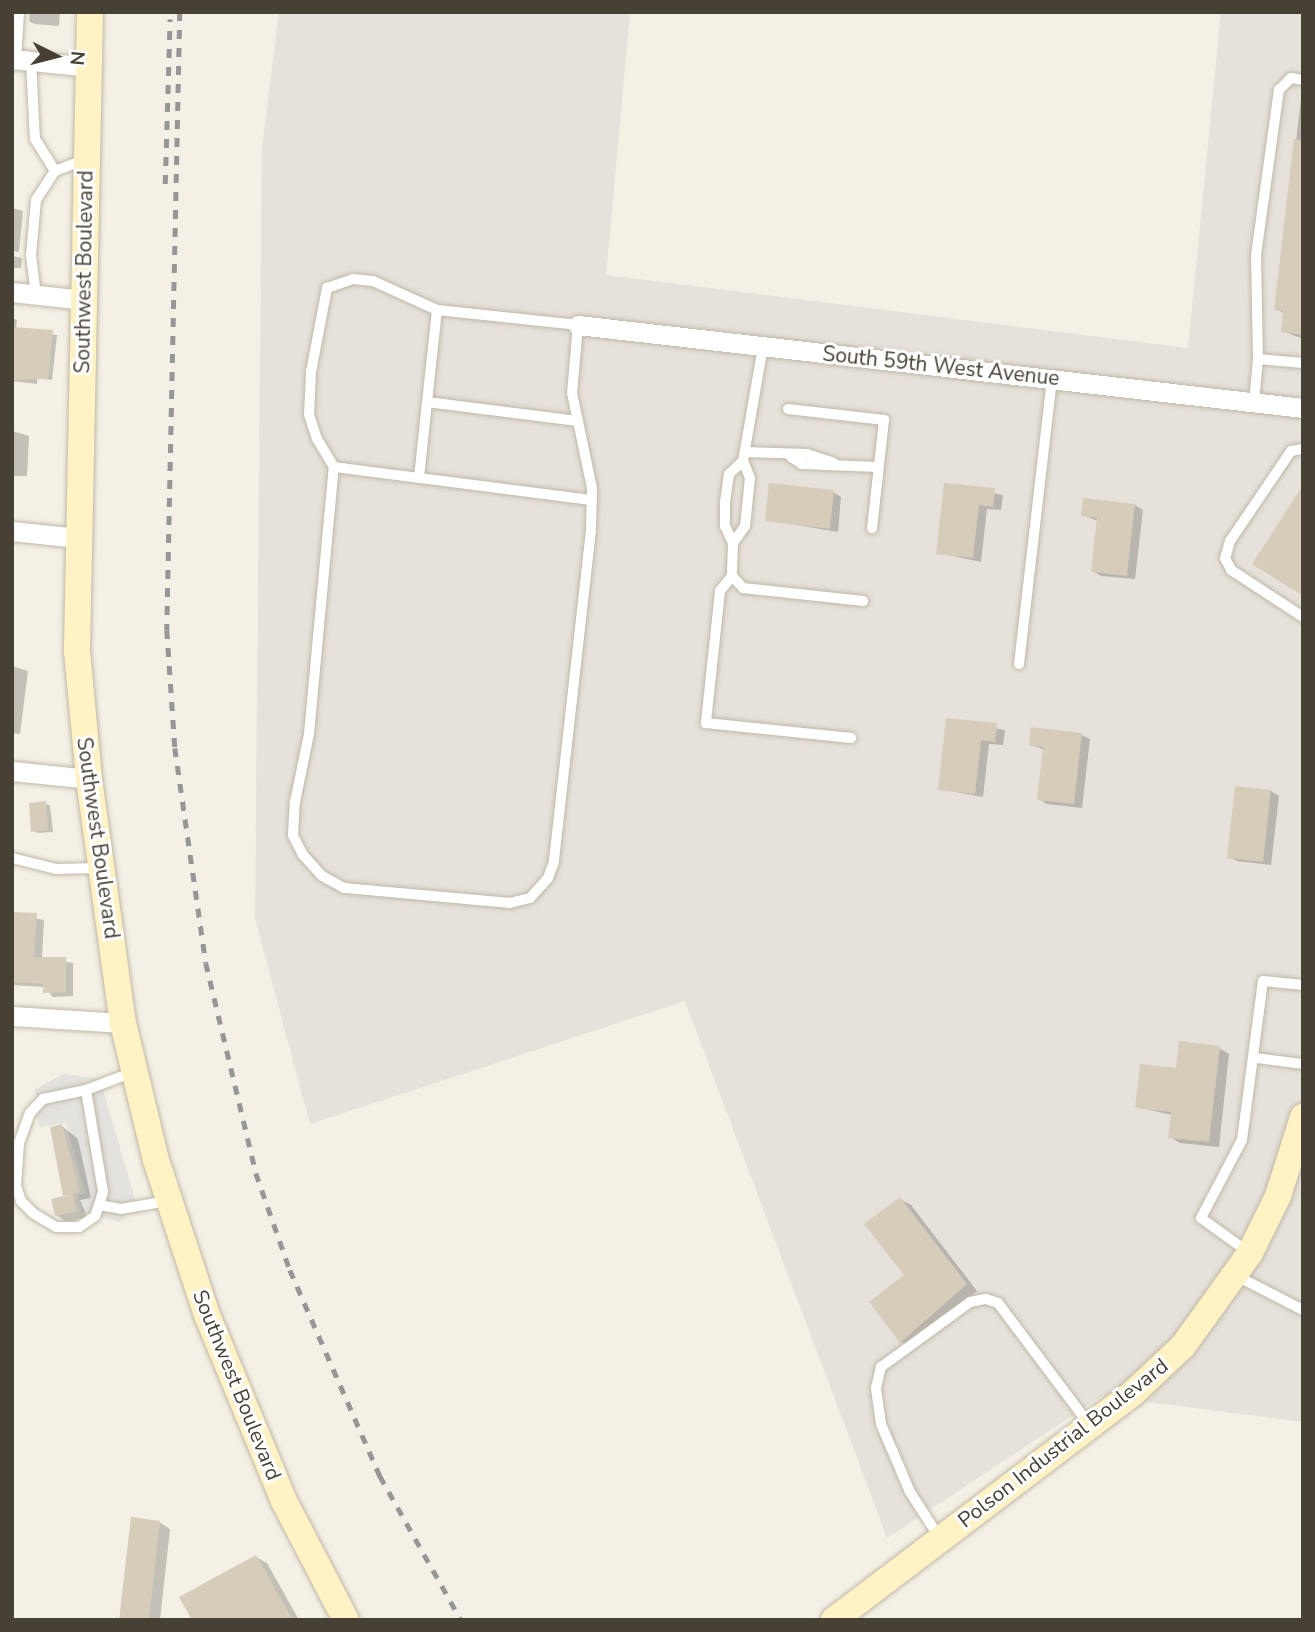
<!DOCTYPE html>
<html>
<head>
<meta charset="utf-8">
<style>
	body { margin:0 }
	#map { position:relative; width:1315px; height:1632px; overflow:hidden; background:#f4f0e5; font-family:"Nunito Sans",sans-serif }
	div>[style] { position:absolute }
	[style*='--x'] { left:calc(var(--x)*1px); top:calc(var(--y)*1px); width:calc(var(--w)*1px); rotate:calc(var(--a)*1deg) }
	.industrial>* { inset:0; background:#e6e1da }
	.parking>* { inset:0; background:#e4e2de }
	.shadow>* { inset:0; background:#0003 }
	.building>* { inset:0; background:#d6ccba }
	.roads { filter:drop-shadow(0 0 2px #c0b8a7) drop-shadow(0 0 2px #c0b8a7) }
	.lane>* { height:10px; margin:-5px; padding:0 5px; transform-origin:5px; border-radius:5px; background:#fff }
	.street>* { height:19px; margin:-9.5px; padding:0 9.5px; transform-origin:9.5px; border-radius:9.5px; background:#fff }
	.secondary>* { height:26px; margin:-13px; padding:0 13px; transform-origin:13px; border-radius:13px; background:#fff2c4 }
	.rail>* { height:4.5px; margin-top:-2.25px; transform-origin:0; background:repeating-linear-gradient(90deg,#969696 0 9px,transparent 0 18px) }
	span { translate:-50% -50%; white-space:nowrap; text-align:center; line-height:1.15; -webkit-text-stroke:6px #fff; paint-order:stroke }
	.street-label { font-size:21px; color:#474034 }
	.frame { position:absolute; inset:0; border:14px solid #474034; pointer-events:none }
	.north { position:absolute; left:21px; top:21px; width:70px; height:70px; -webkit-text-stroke:5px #fff; paint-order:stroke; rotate:96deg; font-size:19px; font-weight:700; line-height:28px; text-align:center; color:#474034 }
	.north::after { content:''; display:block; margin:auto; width:24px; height:32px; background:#474034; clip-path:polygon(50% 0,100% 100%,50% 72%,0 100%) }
</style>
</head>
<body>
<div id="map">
	<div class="industrial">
		<i style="clip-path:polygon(279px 12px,630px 12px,606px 275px,1188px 348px,1221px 12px,1303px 14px,1303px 1422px,1102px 1396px,887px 1538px,685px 1001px,310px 1124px,255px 919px,262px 148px)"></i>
	</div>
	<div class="parking">
		<i style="clip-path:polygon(64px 1074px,100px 1079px,136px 1203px,120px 1222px,82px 1212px,78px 1195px,85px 1193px,66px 1123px,39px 1127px,35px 1089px)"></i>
	</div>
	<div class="shadow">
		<i style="clip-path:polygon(30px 12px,60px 12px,59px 26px,34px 24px,29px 21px)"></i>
		<i style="clip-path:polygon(1301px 99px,1303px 99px,1303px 339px,1283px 331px,1285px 314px,1276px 309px)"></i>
		<i style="clip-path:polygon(12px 208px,23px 211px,19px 252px,12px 251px)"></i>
		<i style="clip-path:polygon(12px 256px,22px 258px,21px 268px,12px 268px)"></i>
		<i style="clip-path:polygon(12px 318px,17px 320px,16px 329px,57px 335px,52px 380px,37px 378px,37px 384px,12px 381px)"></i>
		<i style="clip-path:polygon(12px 431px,29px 436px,27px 476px,12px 476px)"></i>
		<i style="clip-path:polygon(946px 485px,1003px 495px,1001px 510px,987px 509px,981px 562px,938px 553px)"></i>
		<i style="clip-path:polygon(833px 492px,841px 497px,838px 532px,767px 520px)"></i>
		<i style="clip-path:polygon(1135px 505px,1143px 510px,1135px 579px,1101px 576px,1093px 571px,1098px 521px,1083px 515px)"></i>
		<i style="clip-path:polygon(12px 666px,28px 671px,20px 734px,12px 733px)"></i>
		<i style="clip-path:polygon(948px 720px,1005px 730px,1003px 745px,989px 744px,983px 797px,940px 789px)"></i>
		<i style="clip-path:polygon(1082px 735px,1090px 739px,1082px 808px,1047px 804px,1039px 799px,1045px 750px,1031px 745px)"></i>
		<i style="clip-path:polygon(1271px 791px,1279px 796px,1271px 865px,1237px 861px,1229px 857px)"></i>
		<i style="clip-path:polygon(45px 803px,50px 806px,53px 832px,38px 833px,33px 830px)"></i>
		<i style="clip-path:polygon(12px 914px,44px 920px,42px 958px,73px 963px,73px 996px,53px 997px,45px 987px,12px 985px)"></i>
		<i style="clip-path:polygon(1219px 1048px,1229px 1054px,1219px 1147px,1180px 1143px,1170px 1137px,1172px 1115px,1137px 1107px,1177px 1070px)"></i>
		<i style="clip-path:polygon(62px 1126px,78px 1139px,91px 1198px,80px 1200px,87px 1217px,67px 1222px,56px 1215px,69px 1197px)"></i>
		<i style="clip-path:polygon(900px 1199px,911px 1205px,977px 1291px,912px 1348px,901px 1342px,906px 1276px)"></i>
		<i style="clip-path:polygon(159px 1522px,170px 1529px,160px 1620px,121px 1620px)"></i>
		<i style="clip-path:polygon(256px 1557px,267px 1563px,299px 1620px,194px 1620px)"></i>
	</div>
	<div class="building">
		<i style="clip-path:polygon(1294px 139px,1303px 140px,1303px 335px,1281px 332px,1283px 311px,1274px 310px)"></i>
		<i style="clip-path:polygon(12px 327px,53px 330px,48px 379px,12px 380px)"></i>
		<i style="clip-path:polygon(769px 483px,834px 490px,830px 529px,765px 521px)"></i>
		<i style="clip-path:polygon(944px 483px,995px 488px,993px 507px,979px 505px,973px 558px,936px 554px)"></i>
		<i style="clip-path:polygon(1303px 485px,1303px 596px,1252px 564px)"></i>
		<i style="clip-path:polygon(1083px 498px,1135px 504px,1127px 576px,1091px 572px,1097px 518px,1081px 516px)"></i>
		<i style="clip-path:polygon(946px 718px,997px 723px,995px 742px,981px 740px,975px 794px,938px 790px)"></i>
		<i style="clip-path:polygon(1031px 727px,1082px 733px,1074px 804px,1037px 800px,1043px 747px,1029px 746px)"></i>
		<i style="clip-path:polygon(1235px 786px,1271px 790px,1263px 862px,1227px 858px)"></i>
		<i style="clip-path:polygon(46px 801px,48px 830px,31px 832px,29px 803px)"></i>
		<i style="clip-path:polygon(12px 912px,37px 913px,34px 957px,66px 957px,66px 992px,43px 993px,43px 984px,12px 982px)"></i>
		<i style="clip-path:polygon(1179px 1041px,1220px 1046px,1209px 1142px,1168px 1138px,1171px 1112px,1135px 1108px,1140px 1064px,1176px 1068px)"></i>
		<i style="clip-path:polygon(62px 1124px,80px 1192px,63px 1196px,50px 1127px)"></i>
		<i style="clip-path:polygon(73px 1194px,77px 1211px,55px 1216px,51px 1199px)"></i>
		<i style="clip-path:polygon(900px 1197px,967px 1284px,900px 1343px,869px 1302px,904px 1275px,864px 1224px)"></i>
		<i style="clip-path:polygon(131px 1517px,160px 1521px,149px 1620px,119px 1620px)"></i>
		<i style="clip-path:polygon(256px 1555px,293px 1620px,192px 1620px,179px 1597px)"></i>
	</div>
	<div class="roads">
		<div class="lane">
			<i style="--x:16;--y:59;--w:47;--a:-86.3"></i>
			<i style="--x:31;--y:61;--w:78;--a:87.1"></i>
			<i style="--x:35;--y:139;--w:38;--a:58"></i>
			<i style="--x:353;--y:279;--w:20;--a:6"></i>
			<i style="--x:373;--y:281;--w:70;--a:24.4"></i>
			<i style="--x:437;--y:310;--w:142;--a:6.1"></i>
			<i style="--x:578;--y:325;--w:68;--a:95"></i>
			<i style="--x:572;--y:393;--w:97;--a:78.1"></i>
			<i style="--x:592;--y:488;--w:42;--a:91.4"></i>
			<i style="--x:591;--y:530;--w:334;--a:96.4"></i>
			<i style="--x:554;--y:862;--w:17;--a:111"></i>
			<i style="--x:548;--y:878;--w:27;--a:132"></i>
			<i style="--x:530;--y:898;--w:21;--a:166"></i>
			<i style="--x:510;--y:903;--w:167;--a:-174.8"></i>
			<i style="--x:344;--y:888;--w:25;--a:-151"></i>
			<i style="--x:322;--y:876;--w:28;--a:-132"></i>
			<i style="--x:303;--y:855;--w:22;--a:-117"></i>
			<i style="--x:293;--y:835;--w:33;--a:-87"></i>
			<i style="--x:295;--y:802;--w:69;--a:-78.4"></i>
			<i style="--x:309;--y:734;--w:268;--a:-84.7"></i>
			<i style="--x:334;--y:467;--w:33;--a:-121"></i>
			<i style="--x:317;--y:439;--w:25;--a:-108"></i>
			<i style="--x:309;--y:415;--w:43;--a:-87.3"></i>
			<i style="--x:311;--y:372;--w:86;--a:-79.2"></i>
			<i style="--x:327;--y:288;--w:28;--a:-19"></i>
			<i style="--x:36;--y:295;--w:40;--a:-97.1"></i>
			<i style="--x:31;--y:255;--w:55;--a:-84.8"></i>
			<i style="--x:36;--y:200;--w:35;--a:-57"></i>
			<i style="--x:55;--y:171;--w:33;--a:-21"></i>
			<i style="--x:437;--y:310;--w:93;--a:96.2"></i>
			<i style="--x:427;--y:402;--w:152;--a:7.2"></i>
			<i style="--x:1258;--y:359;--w:104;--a:-91.1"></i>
			<i style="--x:1256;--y:255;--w:167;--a:-82.1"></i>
			<i style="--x:1279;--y:90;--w:17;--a:-45"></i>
			<i style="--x:1291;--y:78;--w:12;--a:9"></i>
			<i style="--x:1254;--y:402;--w:43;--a:-84.7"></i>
			<i style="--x:1258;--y:359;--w:45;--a:5.1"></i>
			<i style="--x:788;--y:409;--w:97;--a:6.5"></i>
			<i style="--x:884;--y:420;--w:109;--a:96.3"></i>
			<i style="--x:1303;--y:449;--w:12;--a:171"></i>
			<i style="--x:1291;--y:451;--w:109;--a:124.1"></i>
			<i style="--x:1230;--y:541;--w:18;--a:106"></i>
			<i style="--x:1225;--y:558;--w:13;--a:63"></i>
			<i style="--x:1231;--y:570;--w:86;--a:33.1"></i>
			<i style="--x:745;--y:452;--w:62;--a:1.8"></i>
			<i style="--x:807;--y:454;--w:28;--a:18"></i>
			<i style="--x:791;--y:457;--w:13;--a:32"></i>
			<i style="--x:802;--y:464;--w:76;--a:2.3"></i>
			<i style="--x:743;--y:461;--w:19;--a:137"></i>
			<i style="--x:729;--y:474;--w:28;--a:98"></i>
			<i style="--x:725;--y:502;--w:24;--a:90"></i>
			<i style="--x:725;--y:526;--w:19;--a:65"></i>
			<i style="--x:733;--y:543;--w:21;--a:-55"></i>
			<i style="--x:745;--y:526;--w:48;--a:-84.1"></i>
			<i style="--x:750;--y:478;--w:18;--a:-112"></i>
			<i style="--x:743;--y:461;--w:117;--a:-80.1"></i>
			<i style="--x:334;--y:467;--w:260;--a:7.3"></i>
			<i style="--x:419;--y:478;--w:76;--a:-84"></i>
			<i style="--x:733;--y:543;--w:33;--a:92"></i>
			<i style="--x:732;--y:576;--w:16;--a:47"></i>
			<i style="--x:743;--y:588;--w:121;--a:6.2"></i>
			<i style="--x:732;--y:576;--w:19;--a:129"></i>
			<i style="--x:720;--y:591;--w:133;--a:96.1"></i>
			<i style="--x:706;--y:723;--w:146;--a:5.9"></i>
			<i style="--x:1019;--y:664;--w:287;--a:-83.4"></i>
			<i style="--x:12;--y:858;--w:45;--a:14"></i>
			<i style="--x:56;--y:869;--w:45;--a:-1.3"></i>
			<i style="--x:1256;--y:1058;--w:47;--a:7.3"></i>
			<i style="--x:86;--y:1090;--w:103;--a:80.5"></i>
			<i style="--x:103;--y:1192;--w:25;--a:108"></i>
			<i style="--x:95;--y:1216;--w:19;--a:145"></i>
			<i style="--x:79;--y:1227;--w:23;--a:180"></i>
			<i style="--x:56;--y:1227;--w:27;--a:-149"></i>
			<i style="--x:33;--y:1213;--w:17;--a:-135"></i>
			<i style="--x:21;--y:1201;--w:16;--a:-108"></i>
			<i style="--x:16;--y:1186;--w:43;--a:-86"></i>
			<i style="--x:19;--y:1143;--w:32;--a:-70"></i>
			<i style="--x:30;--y:1113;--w:19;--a:-47"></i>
			<i style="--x:43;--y:1099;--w:44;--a:-11.8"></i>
			<i style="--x:86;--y:1090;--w:50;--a:-21"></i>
			<i style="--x:99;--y:1205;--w:22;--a:10"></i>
			<i style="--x:121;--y:1209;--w:48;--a:-9.7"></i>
			<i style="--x:1248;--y:1252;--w:58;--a:-144.1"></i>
			<i style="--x:1201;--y:1218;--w:88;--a:-62.3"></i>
			<i style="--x:1242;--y:1140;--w:160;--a:-82.5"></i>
			<i style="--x:1263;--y:981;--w:40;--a:5.7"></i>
			<i style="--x:1237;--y:1276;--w:74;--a:27.3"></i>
			<i style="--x:939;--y:1537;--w:54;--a:-122.8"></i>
			<i style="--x:910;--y:1492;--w:74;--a:-113.1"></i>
			<i style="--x:881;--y:1424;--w:36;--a:-98"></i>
			<i style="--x:876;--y:1388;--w:22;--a:-77"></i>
			<i style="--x:881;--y:1367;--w:110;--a:-36.1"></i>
			<i style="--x:970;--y:1302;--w:16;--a:-11"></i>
			<i style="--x:986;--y:1299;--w:13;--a:18"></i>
			<i style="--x:998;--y:1303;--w:150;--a:53.1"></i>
		</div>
		<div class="street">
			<i style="--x:12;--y:59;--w:77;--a:5.9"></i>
			<i style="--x:12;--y:292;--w:71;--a:6.4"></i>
			<i style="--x:578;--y:325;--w:730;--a:6.53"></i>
			<i style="--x:12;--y:531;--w:66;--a:6.1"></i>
			<i style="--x:12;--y:771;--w:77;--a:5.9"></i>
			<i style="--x:12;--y:1016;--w:111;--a:3.6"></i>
		</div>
		<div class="secondary">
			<i style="--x:90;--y:12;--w:639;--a:91.17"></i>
			<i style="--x:77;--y:651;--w:129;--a:84.6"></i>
			<i style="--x:89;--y:779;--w:246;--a:82.1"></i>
			<i style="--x:123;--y:1023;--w:141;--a:76.5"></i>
			<i style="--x:156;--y:1160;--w:163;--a:71.8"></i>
			<i style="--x:207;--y:1315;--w:201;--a:67.5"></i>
			<i style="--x:284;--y:1501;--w:134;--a:62.5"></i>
			<i style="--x:834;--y:1620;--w:377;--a:-37.2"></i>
			<i style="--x:1134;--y:1392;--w:67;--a:-43.2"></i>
			<i style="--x:1183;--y:1346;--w:115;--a:-54.2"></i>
			<i style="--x:1250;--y:1253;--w:64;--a:-63.8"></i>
			<i style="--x:1278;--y:1196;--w:83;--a:-72.4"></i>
		</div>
	</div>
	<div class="rail">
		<i style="--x:180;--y:12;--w:618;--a:91.21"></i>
		<i style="--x:167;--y:630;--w:118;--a:86.1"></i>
		<i style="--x:175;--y:748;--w:217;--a:81.8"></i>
		<i style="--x:206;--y:963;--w:216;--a:76.6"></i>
		<i style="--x:256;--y:1173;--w:103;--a:70.7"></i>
		<i style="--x:290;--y:1270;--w:225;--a:66.4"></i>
		<i style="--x:380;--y:1476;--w:165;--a:60.6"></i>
		<i style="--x:165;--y:184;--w:165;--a:-88.3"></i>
	</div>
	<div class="street-label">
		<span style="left:84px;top:272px;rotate:-89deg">Southwest Boulevard</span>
		<span style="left:941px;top:366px;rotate:6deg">South 59th West Avenue</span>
		<span style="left:98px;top:838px;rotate:82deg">Southwest Boulevard</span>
		<span style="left:237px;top:1385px;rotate:68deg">Southwest Boulevard</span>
		<span style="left:1063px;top:1443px;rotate:-38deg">Polson Industrial Boulevard</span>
	</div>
	<div class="frame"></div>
	<div class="north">N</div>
</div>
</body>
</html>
